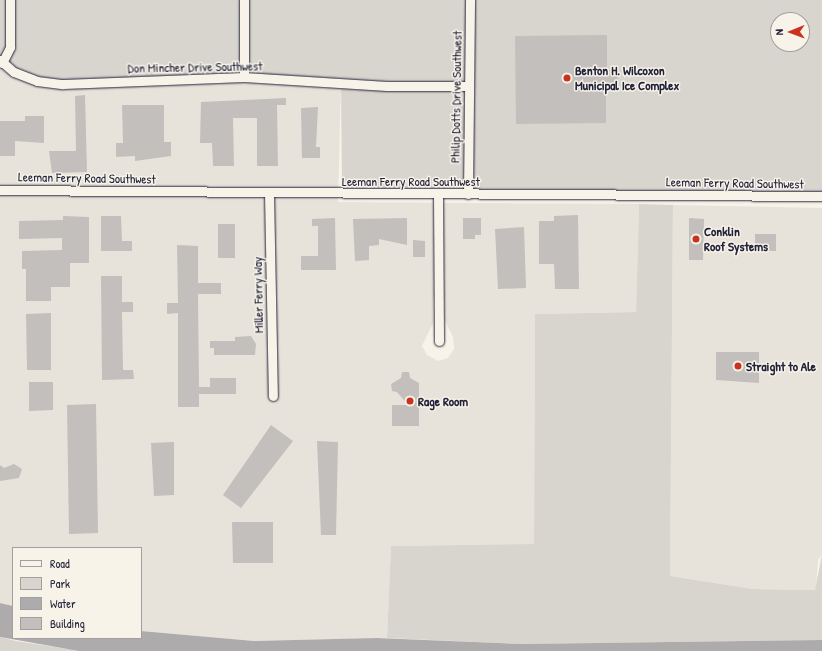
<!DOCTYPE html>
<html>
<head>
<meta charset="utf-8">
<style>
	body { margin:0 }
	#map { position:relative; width:822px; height:651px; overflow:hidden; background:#f7f3e8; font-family:"Patrick Hand",sans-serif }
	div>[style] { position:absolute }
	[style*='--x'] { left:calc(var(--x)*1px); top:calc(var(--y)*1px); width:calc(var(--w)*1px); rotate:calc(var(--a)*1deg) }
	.built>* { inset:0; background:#e7e3db }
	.green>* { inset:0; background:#d8d5cf }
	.water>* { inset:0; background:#aeabad }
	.building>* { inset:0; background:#c2bfbd }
	.roads { filter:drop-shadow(0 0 1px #22223b) drop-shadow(0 0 1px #22223b) }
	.minor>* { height:9px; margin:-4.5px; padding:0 4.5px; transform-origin:4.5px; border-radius:4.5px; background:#f7f3e8 }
	.dots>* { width:11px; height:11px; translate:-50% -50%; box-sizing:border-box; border:2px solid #f7f3e8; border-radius:50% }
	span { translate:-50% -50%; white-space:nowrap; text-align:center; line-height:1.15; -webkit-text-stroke:3px #f7f3e8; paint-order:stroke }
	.street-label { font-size:13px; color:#22223b }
	.poi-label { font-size:13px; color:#22223b; font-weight:700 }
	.left { translate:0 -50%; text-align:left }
	.legend { position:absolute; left:12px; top:547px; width:130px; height:92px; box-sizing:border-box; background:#f7f3e8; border:1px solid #a29fa3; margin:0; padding:5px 7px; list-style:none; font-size:12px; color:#22223b }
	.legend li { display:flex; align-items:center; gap:8px; height:20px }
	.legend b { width:20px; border:1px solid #a29fa3 }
	.north { position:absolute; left:770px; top:12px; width:40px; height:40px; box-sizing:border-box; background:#f7f3e8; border:1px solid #a29fa3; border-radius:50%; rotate:269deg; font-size:11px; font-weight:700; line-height:16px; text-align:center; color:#22223b }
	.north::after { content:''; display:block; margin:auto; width:14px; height:18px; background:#c8321e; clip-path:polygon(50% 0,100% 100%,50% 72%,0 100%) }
</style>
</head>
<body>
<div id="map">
	<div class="built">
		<i style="clip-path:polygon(evenodd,0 60px,341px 83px,338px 202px,639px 204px,636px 312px,535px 314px,534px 544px,391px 546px,387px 638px,254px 641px,141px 631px,141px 548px,13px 548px,13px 606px,0 603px,0 60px,442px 296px,442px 315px,453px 337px,454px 349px,448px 358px,438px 361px,427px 355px,422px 346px,433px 323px,433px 297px,442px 296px)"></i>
		<i style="clip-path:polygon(673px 205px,822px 208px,822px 555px,818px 560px,816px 590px,753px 589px,670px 576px)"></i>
	</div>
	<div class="green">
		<i style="clip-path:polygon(evenodd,0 0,822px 0,822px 196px,342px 194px,341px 83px,244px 77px,37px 81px,0 60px,0 0,778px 20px,802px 20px,802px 44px,778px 44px,778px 20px)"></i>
		<i style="clip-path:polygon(639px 204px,673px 205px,670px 576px,753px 589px,815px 590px,822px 555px,822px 640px,523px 644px,387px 638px,391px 546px,534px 544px,535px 314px,636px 312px)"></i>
		<i style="clip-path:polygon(0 637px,16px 641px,82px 651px,0 651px)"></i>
	</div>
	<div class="water">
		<i style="clip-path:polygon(0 603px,13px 606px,13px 638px,141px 638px,141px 631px,254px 641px,377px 638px,523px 644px,822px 640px,822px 651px,79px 651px,0 637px)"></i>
	</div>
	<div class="building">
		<i style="clip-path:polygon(607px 35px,607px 70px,617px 70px,618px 85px,606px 85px,606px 123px,516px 124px,515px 36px)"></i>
		<i style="clip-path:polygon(85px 95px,87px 172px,52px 173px,49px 151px,76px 151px,75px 96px)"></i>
		<i style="clip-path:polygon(286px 98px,286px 105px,277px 105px,278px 166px,257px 166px,257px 118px,233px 118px,234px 166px,213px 166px,212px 143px,200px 143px,201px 102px)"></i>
		<i style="clip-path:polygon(122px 105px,164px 105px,164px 142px,171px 142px,171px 156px,135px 161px,135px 156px,116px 157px,116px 143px,123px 143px)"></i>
		<i style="clip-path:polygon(318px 107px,316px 147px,320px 147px,320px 158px,302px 158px,301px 108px)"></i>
		<i style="clip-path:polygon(25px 116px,44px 116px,44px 143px,15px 141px,15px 156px,0 156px,0 121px,25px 121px)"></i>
		<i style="clip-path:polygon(578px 215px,579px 289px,555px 289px,554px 264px,539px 264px,539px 221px,554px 221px,554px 216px)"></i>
		<i style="clip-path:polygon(63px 216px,89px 217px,89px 263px,70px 263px,70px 287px,51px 287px,51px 301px,26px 301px,26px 269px,22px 269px,22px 251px,62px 250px,62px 238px,19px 239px,19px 221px,63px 220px)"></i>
		<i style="clip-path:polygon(101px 216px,121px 216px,122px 241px,132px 241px,132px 251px,101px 251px)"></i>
		<i style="clip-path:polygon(335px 218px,336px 270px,301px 270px,301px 256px,318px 256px,318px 226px,312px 226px,312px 219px)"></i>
		<i style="clip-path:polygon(407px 218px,407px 245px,379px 239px,379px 245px,369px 246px,369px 260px,355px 261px,353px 219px)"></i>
		<i style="clip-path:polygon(463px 218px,481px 218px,481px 235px,475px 235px,475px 239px,463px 239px)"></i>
		<i style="clip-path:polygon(689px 218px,704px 219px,703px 260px,689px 260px)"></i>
		<i style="clip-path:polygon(218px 224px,235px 224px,235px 258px,218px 258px)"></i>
		<i style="clip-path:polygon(524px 227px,526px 288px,498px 289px,495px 229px)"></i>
		<i style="clip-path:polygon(755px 234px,776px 234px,776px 251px,755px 251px)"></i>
		<i style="clip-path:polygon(413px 240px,425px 241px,425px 257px,413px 257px)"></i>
		<i style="clip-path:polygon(177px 245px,198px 246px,198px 283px,221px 283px,221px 294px,198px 294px,199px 387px,210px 387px,210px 378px,236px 378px,236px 394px,199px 394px,199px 407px,178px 407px,178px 313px,167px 314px,167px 303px,178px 303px)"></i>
		<i style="clip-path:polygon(101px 276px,122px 276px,122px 302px,133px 302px,133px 312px,122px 312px,123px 370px,133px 370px,134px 379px,102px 380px)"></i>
		<i style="clip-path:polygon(51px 313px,51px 370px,27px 370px,26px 314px)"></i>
		<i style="clip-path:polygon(251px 336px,256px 344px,255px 355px,214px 355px,214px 348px,210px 348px,210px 341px,235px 341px,235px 337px)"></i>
		<i style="clip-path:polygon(716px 352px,759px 352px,759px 383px,716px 380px)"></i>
		<i style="clip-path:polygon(402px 372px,409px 372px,410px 378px,419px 383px,419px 426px,392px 426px,392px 405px,408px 405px,397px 392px,392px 391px,391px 384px,401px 378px)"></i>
		<i style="clip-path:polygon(29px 382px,53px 382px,53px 410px,29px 411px)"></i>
		<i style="clip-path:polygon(96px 404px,98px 533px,69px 534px,67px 405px)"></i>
		<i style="clip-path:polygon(271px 425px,293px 441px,241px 508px,223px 495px)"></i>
		<i style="clip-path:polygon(317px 441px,338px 442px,336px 535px,321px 535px)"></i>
		<i style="clip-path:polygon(174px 442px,174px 495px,154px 496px,151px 443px)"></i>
		<i style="clip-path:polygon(14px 464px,22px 469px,19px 478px,0 481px,0 465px,4px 468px)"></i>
		<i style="clip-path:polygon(232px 522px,273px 522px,273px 563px,233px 563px)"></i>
	</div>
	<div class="roads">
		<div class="minor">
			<i style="--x:244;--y:0;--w:77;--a:90"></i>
			<i style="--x:0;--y:60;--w:18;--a:41"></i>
			<i style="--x:14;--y:72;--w:25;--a:21"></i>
			<i style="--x:37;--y:81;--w:26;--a:7"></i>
			<i style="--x:63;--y:84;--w:181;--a:-2.2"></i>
			<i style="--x:244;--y:77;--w:143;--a:3.6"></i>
			<i style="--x:387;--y:86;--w:82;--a:0"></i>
			<i style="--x:2;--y:63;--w:18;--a:-63"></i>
			<i style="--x:10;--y:47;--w:47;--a:-90"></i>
			<i style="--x:0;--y:190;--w:822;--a:0.42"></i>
			<i style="--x:269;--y:193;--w:203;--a:88.9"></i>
			<i style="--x:438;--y:194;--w:147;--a:89.6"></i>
			<i style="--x:468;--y:194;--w:194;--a:-89.4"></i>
		</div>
	</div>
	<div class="dots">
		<i style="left:567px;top:78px;background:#c8321e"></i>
		<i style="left:696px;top:239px;background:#c8321e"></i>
		<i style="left:738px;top:366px;background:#c8321e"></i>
		<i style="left:410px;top:401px;background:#c8321e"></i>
	</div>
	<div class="street-label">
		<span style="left:195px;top:67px;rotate:-1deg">Don Mincher Drive Southwest</span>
		<span style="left:456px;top:97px;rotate:-89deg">Philip Dotts Drive Southwest</span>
		<span style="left:87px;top:178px;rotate:1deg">Leeman Ferry Road Southwest</span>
		<span style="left:411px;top:181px">Leeman Ferry Road Southwest</span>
		<span style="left:735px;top:183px;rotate:1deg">Leeman Ferry Road Southwest</span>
		<span style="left:258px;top:295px;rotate:-91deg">Miller Ferry Way</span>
	</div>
	<div class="poi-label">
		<span class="left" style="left:575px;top:78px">Benton H. Wilcoxon<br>Municipal Ice Complex</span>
		<span class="left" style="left:704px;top:239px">Conklin<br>Roof Systems</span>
		<span class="left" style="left:746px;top:366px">Straight to Ale</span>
		<span class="left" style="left:418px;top:401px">Rage Room</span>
	</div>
	<ul class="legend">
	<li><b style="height:5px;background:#f7f3e8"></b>Road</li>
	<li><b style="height:11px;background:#d8d5cf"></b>Park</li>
	<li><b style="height:11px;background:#aeabad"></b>Water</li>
	<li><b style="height:11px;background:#c2bfbd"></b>Building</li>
	</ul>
	<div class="north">N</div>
</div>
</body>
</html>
